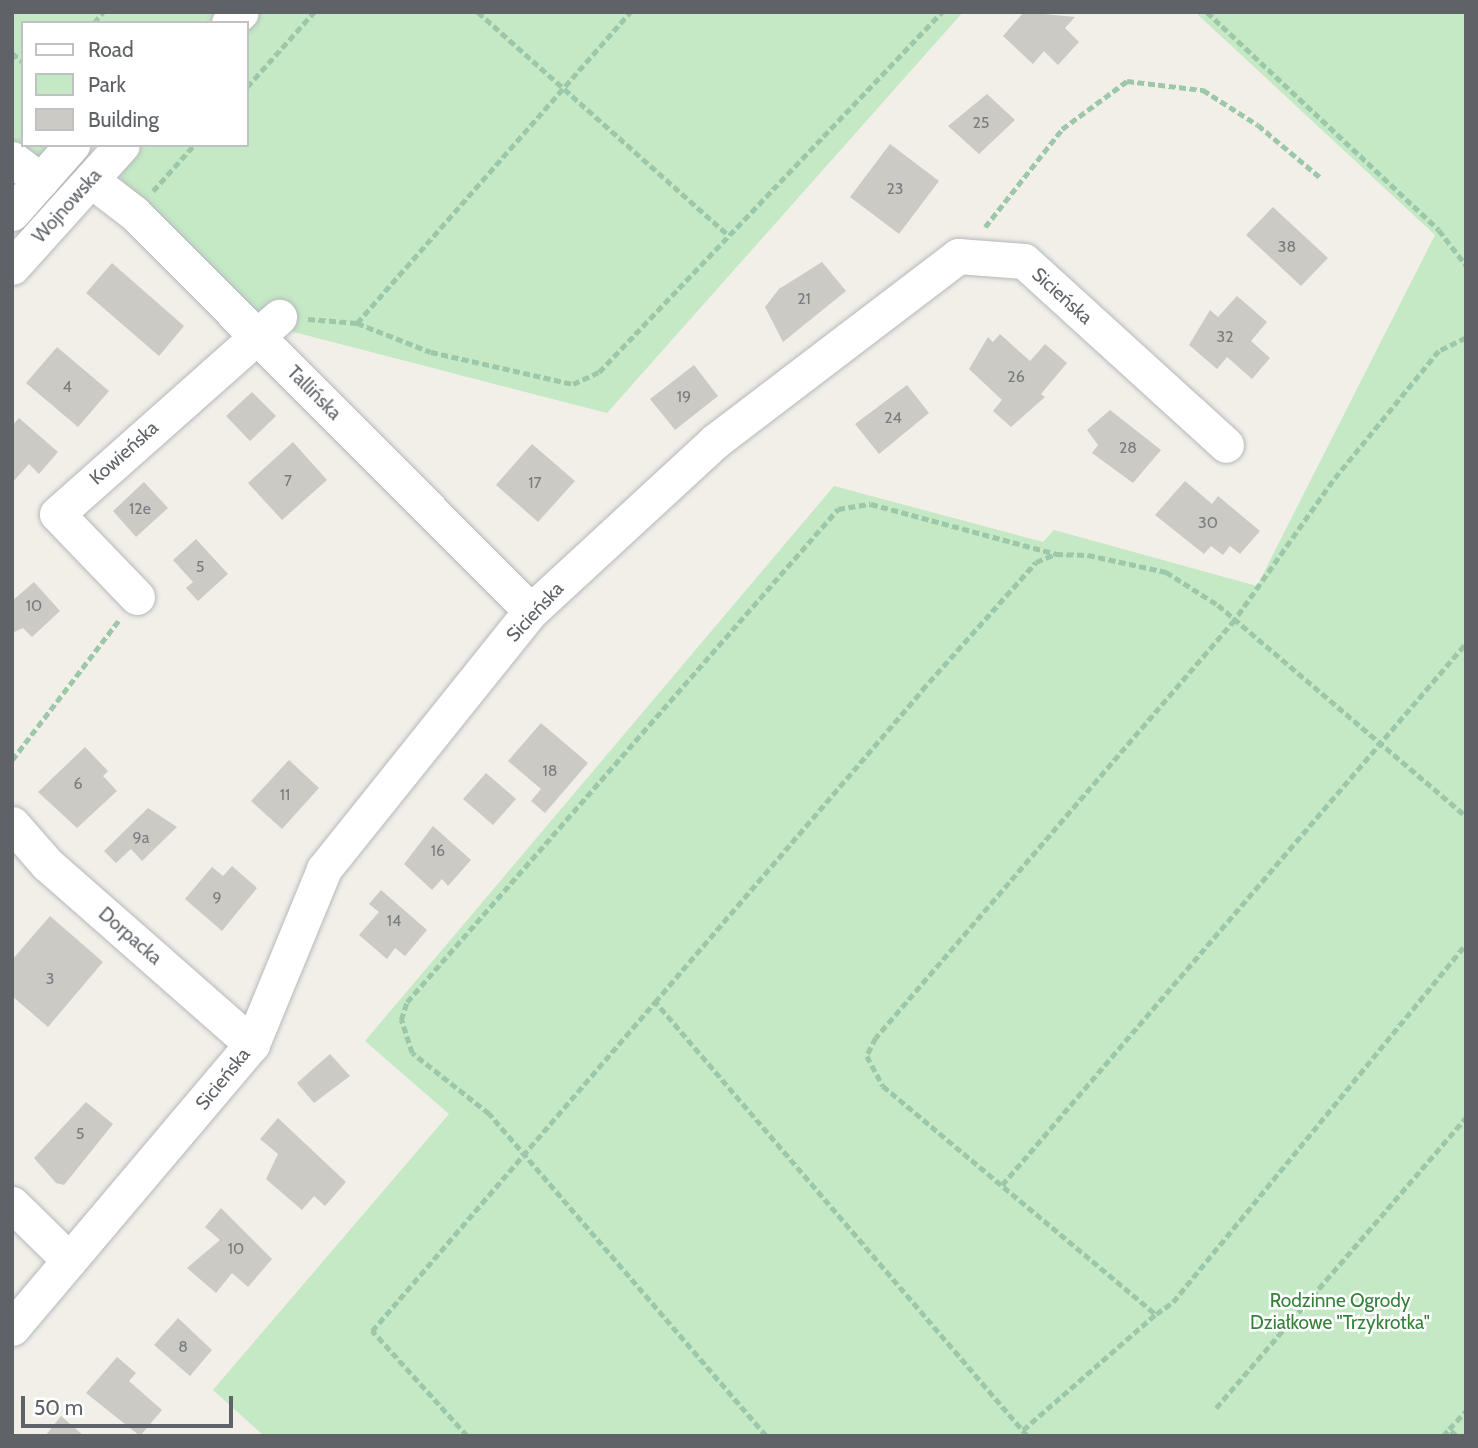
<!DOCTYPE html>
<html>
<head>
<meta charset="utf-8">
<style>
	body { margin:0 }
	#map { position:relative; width:1478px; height:1448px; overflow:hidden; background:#f1efe8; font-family:Cabin,sans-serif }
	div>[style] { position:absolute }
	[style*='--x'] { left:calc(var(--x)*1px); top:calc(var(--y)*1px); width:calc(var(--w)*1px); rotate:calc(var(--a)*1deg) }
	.green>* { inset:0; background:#c5e8c5 }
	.building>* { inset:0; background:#cccac5 }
	.path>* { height:4.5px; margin-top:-2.25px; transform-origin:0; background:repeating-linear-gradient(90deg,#9cc7a9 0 7px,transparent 0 10.5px) }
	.roads { filter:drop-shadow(0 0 2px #b5b8bc) drop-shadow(0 0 2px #b5b8bc) }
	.minor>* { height:35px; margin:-17.5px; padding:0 17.5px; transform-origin:17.5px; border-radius:17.5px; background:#fff }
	span { translate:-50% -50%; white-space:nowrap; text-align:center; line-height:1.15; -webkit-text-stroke:5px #fff; paint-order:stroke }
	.number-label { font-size:16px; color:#7a7d7f }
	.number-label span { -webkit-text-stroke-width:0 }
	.street-label { font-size:19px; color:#5f6368 }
	.park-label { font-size:19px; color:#348238 }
	.frame { position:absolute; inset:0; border:14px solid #5f6368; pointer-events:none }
	.legend { position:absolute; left:21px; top:21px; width:228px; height:126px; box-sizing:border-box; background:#fff; border:2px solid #bfc1c3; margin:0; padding:9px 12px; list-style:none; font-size:21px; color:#5f6368 }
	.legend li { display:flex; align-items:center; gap:14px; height:35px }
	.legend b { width:35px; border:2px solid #bfc1c3 }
	.scale { position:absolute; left:21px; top:1396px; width:212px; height:32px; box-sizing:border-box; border:4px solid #5f6368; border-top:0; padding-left:9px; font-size:21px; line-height:24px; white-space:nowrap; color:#5f6368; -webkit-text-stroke:5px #fff; paint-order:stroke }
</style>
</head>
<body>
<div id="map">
	<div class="green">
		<i style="clip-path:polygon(12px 12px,227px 12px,212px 23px,23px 23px,23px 145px,88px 145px,12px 229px)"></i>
		<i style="clip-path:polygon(260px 12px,963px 12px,607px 413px,290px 331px,270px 312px,252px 316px,127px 189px,118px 173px,130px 145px,247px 145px,247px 23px,241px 23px)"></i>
		<i style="clip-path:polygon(1195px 12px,1466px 12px,1466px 1436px,264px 1436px,213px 1390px,449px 1114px,365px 1041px,834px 486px,1043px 542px,1054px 530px,1257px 586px,1435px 235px)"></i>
	</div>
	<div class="building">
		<i style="clip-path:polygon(1024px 12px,1075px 17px,1065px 28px,1079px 42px,1058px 65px,1044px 51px,1033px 64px,1003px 36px)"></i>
		<i style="clip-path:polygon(987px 94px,1015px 120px,979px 154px,948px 126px)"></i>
		<i style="clip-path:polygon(890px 144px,939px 181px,899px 234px,850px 197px)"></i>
		<i style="clip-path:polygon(1273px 207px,1328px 258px,1301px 286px,1246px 235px)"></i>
		<i style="clip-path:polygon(822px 262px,846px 291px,783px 342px,765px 307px,779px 289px)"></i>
		<i style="clip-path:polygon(112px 263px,184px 326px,159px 356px,86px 293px)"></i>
		<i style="clip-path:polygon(1237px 296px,1267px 322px,1251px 341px,1270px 358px,1252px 379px,1227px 357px,1217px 369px,1189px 345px,1210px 310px,1218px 317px)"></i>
		<i style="clip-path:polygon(1000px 334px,1030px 361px,1045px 344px,1067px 363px,1041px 394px,1045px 397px,1011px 427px,993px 411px,1002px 400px,969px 369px,988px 337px,993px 342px)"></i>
		<i style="clip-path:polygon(57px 347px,109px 391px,78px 427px,26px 383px)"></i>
		<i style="clip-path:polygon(694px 365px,718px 396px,675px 430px,650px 399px)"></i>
		<i style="clip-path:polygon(907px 385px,929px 413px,879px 454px,855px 424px)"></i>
		<i style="clip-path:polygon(252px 392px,276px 416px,250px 441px,226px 416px)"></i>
		<i style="clip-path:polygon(1110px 410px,1161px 450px,1133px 483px,1092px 453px,1098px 445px,1087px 430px)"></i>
		<i style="clip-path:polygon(19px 418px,58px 452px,39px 474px,29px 464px,12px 483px,12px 426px)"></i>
		<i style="clip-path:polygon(293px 442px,327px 480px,282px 520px,248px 483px)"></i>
		<i style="clip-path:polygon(532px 444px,575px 481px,538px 522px,496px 485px)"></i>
		<i style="clip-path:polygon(1185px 481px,1212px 504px,1218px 496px,1260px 531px,1240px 554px,1230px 546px,1223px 555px,1211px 546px,1204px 554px,1155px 515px)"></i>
		<i style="clip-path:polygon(144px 482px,168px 508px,136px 537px,113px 511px)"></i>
		<i style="clip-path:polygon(196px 539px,228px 574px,198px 601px,186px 588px,193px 582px,173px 560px)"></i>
		<i style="clip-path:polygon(34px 582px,60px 611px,32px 637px,23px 628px,12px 633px,12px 601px)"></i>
		<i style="clip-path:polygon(541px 723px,588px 763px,545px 813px,531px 801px,541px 789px,508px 761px)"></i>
		<i style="clip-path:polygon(85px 747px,108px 771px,103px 776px,117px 791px,77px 828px,38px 792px)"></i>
		<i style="clip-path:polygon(289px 760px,319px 788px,282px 829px,251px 801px)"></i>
		<i style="clip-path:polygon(486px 773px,516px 799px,493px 825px,463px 799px)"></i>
		<i style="clip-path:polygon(148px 808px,177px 827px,142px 861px,131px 849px,116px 863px,104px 851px)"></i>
		<i style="clip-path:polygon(433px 826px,471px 860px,448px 886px,442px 879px,432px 890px,404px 864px)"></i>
		<i style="clip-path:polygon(232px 866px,257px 888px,222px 931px,185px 899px,212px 867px,223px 876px)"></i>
		<i style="clip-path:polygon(381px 890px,427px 930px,405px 956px,395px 948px,387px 959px,359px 935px,379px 912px,369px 904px)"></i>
		<i style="clip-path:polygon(50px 916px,103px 962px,48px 1027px,12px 996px,12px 960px)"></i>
		<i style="clip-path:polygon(330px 1054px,350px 1076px,314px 1103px,297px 1083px)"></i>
		<i style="clip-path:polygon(86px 1102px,113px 1124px,64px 1185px,56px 1183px,34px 1158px)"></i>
		<i style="clip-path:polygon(278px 1118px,346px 1182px,325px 1206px,314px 1196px,302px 1210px,266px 1179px,278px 1154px,260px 1139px)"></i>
		<i style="clip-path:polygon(221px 1208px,272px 1259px,248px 1287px,232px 1273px,216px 1293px,187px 1268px,220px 1240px,205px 1227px)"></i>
		<i style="clip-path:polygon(178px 1318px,212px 1350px,190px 1376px,154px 1345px)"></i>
		<i style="clip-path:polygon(117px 1357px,136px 1373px,129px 1381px,162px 1410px,140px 1436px,86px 1393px)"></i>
		<i style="clip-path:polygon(61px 1416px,84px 1436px,45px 1436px)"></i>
	</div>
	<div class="path">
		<i style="--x:478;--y:12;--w:334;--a:41.7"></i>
		<i style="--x:1207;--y:12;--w:318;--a:43.2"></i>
		<i style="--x:1439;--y:230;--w:44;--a:52.4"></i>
		<i style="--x:94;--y:23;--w:14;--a:-51"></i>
		<i style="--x:12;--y:53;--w:14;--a:39"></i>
		<i style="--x:247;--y:87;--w:101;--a:-48.2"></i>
		<i style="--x:153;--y:191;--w:62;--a:-48.3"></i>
		<i style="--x:985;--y:227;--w:125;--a:-51.8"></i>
		<i style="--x:1062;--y:129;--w:81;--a:-36.4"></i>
		<i style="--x:1127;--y:81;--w:77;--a:6.8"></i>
		<i style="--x:1203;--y:90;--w:65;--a:32.5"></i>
		<i style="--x:1258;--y:125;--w:82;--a:40.1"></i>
		<i style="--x:308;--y:319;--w:49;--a:4.7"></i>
		<i style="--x:357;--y:323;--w:414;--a:-48.7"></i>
		<i style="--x:357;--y:323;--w:79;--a:21.4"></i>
		<i style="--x:431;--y:352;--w:146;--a:12.7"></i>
		<i style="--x:573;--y:384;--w:29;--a:-25"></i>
		<i style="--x:599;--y:372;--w:497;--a:-46.4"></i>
		<i style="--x:1466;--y:338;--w:30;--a:154"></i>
		<i style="--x:1439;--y:351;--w:168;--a:129.2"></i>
		<i style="--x:1333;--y:481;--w:170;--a:125.2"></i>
		<i style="--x:1235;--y:620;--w:551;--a:130.66"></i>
		<i style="--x:876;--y:1038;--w:20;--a:117"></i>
		<i style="--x:867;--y:1056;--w:34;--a:62"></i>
		<i style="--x:883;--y:1086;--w:356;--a:39.9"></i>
		<i style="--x:1156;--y:1314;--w:21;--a:-35"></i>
		<i style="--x:1173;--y:1302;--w:463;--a:-50.7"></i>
		<i style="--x:12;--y:760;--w:176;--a:-52.6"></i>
		<i style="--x:1002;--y:1185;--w:713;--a:-49.43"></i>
		<i style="--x:1216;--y:1408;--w:384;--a:-49.3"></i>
		<i style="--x:1023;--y:1430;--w:176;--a:-41.1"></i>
		<i style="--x:467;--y:1436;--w:142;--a:-132.1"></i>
		<i style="--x:372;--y:1331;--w:434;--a:-49.3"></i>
		<i style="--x:766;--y:1436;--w:425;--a:-130.7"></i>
		<i style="--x:489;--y:1114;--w:98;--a:-141.6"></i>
		<i style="--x:412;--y:1053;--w:35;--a:-108"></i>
		<i style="--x:401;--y:1020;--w:19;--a:-72"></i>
		<i style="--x:407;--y:1002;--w:655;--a:-48.84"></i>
		<i style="--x:838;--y:509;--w:33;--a:-9"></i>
		<i style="--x:871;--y:504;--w:192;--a:15.1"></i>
		<i style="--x:1027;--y:1436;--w:572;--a:-130.6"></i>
		<i style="--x:655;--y:1002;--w:411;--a:-49.4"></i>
		<i style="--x:922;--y:690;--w:171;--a:-48.3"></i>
		<i style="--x:1036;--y:562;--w:22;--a:-22"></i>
		<i style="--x:1056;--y:554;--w:32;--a:2"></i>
		<i style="--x:1088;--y:555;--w:80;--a:12.3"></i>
		<i style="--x:1166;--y:572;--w:62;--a:32.4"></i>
		<i style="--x:1218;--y:605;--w:326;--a:40.4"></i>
		<i style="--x:1443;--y:1436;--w:9;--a:-49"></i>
		<i style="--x:1456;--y:1436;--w:10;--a:-135"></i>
		<i style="--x:1449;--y:1429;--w:25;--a:-47"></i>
	</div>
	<div class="roads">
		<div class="minor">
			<i style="--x:229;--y:23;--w:16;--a:-43"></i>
			<i style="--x:12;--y:159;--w:36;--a:37"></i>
			<i style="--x:91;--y:180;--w:54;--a:37.5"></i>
			<i style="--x:134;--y:213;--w:562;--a:45.07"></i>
			<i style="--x:12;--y:213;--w:91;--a:-48.6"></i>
			<i style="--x:12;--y:267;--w:164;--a:-48"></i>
			<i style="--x:137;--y:597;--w:115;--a:-133.9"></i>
			<i style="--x:57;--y:514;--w:297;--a:-41.6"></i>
			<i style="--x:12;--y:824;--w:53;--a:48.8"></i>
			<i style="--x:47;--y:864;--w:273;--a:41.3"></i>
			<i style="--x:12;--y:1204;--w:80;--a:44.5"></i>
			<i style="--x:12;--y:1328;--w:372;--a:-49.8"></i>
			<i style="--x:252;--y:1044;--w:189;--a:-67.6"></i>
			<i style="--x:324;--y:869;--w:331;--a:-51.3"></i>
			<i style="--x:531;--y:611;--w:249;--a:-42.7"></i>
			<i style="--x:714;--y:442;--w:307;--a:-37.3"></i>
			<i style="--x:958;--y:256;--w:66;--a:4.3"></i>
			<i style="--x:1024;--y:261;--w:273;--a:42.3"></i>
		</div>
	</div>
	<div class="number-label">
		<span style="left:981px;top:123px">25</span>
		<span style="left:895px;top:189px">23</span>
		<span style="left:1287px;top:247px">38</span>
		<span style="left:804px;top:299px">21</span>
		<span style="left:1225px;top:337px">32</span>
		<span style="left:1016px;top:377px">26</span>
		<span style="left:67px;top:387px">4</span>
		<span style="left:684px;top:397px">19</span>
		<span style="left:893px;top:418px">24</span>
		<span style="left:1128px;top:448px">28</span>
		<span style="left:288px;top:481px">7</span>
		<span style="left:535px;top:483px">17</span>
		<span style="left:140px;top:509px">12e</span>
		<span style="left:1208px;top:523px">30</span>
		<span style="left:200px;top:567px">5</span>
		<span style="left:34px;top:606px">10</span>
		<span style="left:550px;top:771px">18</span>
		<span style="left:78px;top:784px">6</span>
		<span style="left:285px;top:795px">11</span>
		<span style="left:141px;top:838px">9a</span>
		<span style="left:438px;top:851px">16</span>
		<span style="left:217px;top:898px">9</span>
		<span style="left:394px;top:921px">14</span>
		<span style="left:50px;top:979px">3</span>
		<span style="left:80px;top:1134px">5</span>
		<span style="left:236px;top:1249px">10</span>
		<span style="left:183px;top:1347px">8</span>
	</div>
	<div class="street-label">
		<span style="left:67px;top:206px;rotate:-48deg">Wojnowska</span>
		<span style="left:1062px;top:296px;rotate:42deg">Sicieńska</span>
		<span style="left:314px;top:393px;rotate:45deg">Tallińska</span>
		<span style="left:124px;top:453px;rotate:-42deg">Kowieńska</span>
		<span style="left:535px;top:612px;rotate:-47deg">Sicieńska</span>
		<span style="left:130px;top:936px;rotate:41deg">Dorpacka</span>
		<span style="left:223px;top:1079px;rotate:-51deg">Sicieńska</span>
	</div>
	<div class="park-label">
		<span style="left:1340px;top:1312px">Rodzinne Ogrody<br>Działkowe "Trzykrotka"</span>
	</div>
	<div class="frame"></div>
	<ul class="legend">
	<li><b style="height:9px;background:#fff"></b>Road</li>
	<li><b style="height:19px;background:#c5e8c5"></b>Park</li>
	<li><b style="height:19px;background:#cccac5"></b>Building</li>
	</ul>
	<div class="scale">50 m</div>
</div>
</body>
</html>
